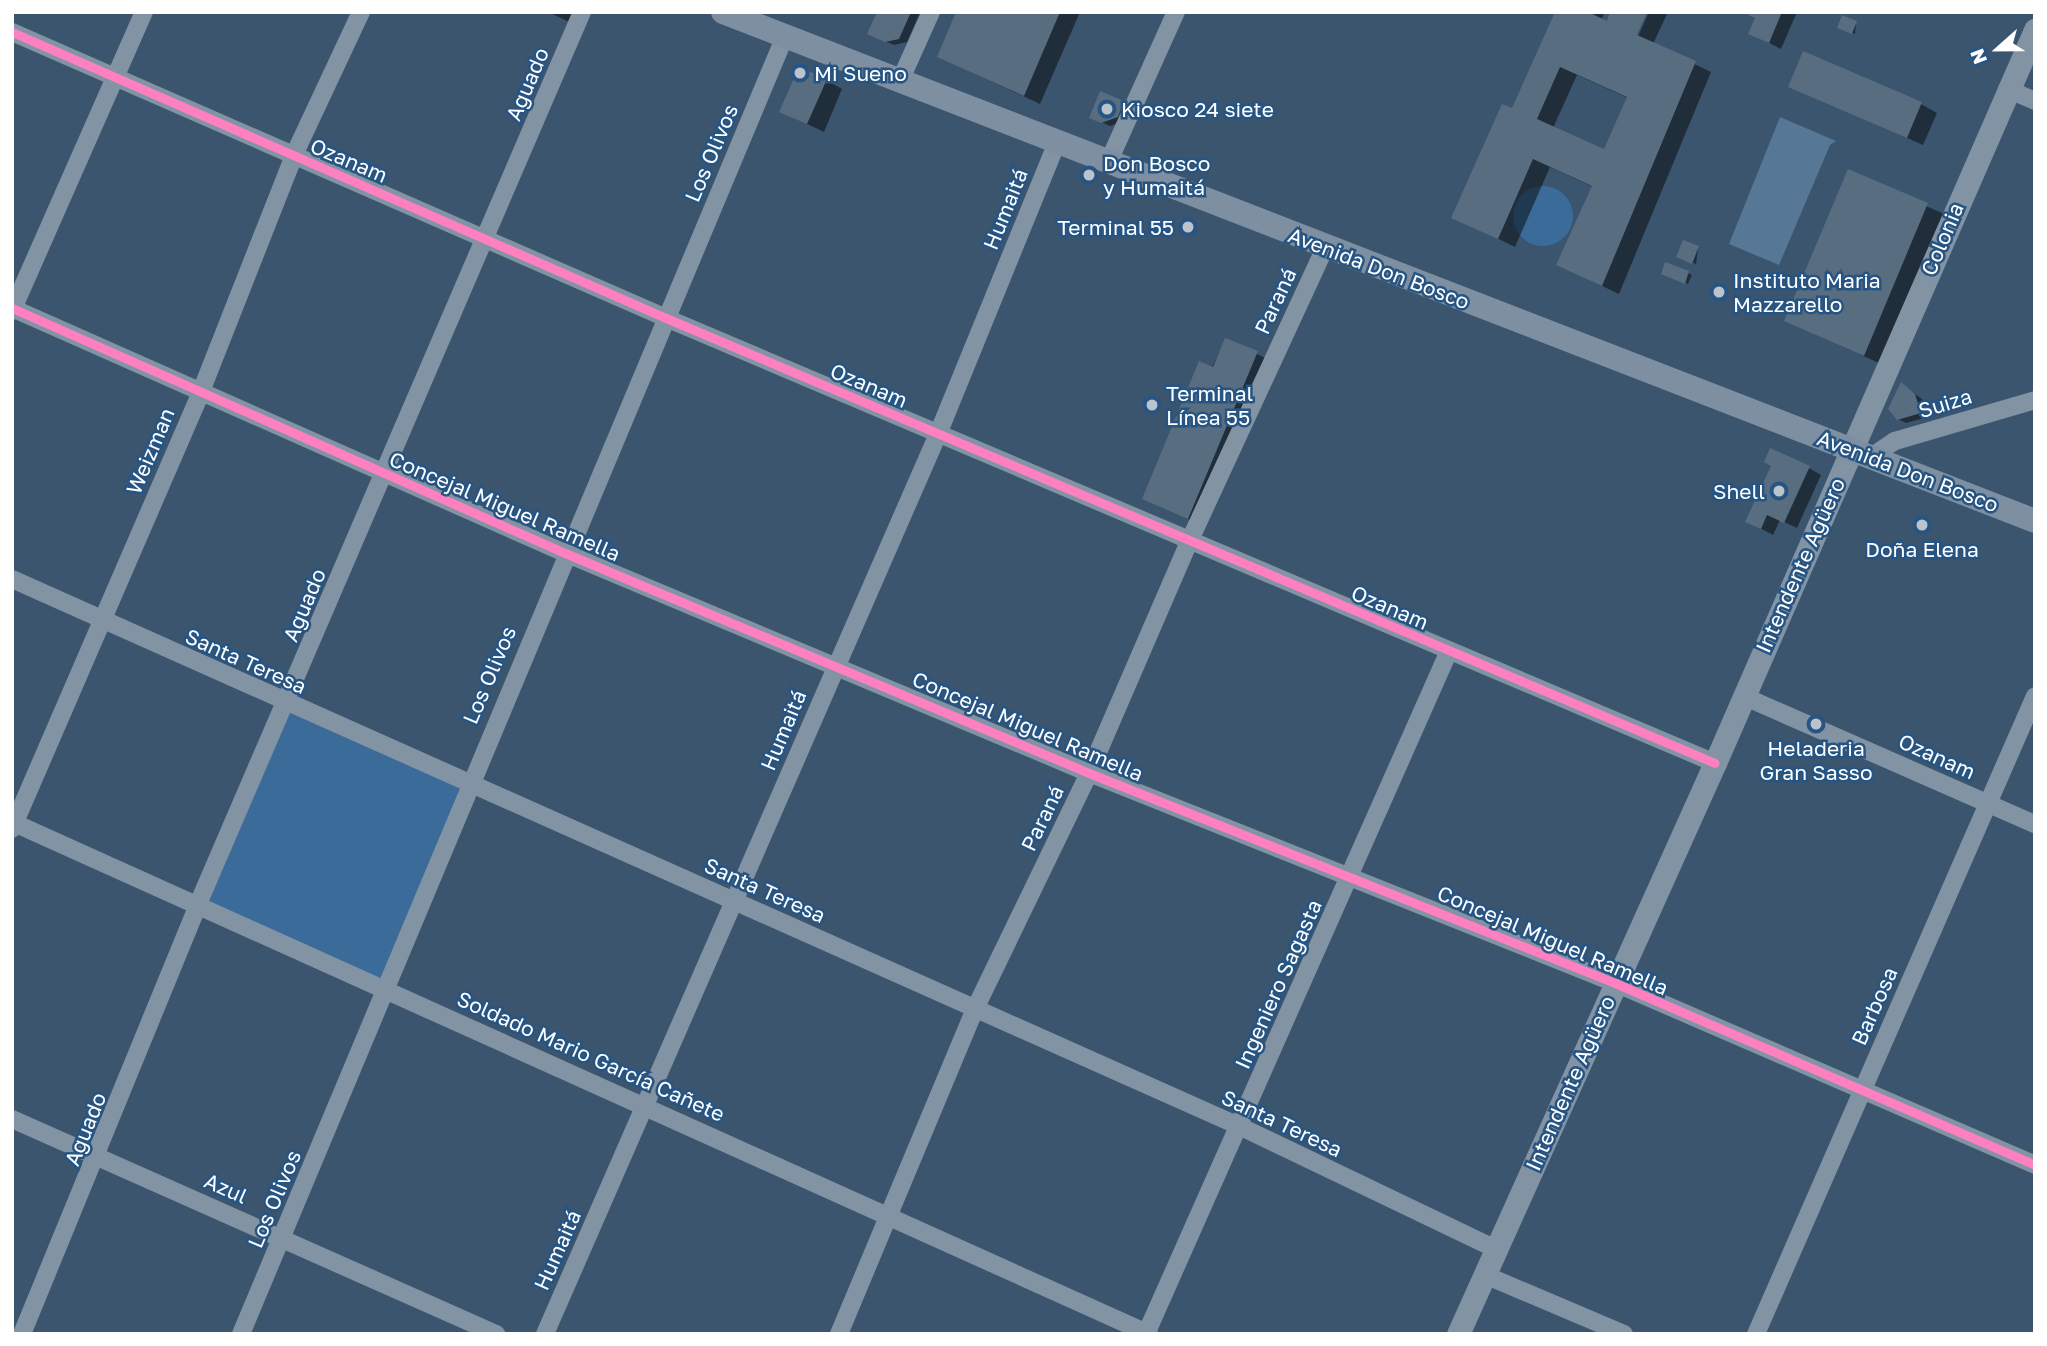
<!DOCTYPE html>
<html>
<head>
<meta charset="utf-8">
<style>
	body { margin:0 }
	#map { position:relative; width:2047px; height:1346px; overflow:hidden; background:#3c556e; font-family:"Golos Text",sans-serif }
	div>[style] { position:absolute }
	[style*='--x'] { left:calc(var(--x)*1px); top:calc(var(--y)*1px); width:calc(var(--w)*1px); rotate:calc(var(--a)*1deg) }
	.green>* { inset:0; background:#3b6b99 }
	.round { border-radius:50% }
	.water>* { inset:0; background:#567796 }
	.shadow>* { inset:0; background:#0007 }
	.building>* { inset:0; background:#596d81 }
	.minor>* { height:18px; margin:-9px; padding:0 9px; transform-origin:9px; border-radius:9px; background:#8293a4 }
	.tertiary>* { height:23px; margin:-11.5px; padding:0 11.5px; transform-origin:11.5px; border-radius:11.5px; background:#8293a4 }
	.secondary>* { height:24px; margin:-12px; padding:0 12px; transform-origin:12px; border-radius:12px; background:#7d8fa1 }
	.cycleway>* { height:9px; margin:-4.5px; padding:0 4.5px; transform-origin:4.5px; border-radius:4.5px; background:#ff80c0 }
	.dots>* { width:19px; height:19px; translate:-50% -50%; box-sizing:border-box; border:4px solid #275583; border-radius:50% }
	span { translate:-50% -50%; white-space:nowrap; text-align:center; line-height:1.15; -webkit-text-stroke:5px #275583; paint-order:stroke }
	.poi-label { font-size:21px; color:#fff }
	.left { translate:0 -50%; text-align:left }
	.right { translate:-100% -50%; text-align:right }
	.street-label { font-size:21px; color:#fff }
	.frame { position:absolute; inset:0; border:14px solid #fff; pointer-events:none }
	.north { position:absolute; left:1963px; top:14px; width:70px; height:70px; -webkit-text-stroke:5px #275583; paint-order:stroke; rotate:249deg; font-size:19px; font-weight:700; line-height:28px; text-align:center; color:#fff }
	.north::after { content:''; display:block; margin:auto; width:24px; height:32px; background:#fff; clip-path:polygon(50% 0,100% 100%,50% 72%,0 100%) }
</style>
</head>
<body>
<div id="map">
	<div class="green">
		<i class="round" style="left:1513px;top:186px;width:60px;height:60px"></i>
		<i style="clip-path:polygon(286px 705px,468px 784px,387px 989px,198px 904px)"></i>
	</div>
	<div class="water">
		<i style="clip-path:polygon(1780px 117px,1836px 141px,1830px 145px,1779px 265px,1729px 244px)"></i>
	</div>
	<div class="shadow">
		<i style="clip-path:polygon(548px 12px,583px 12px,576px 25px)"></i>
		<i style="clip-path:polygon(879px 12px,920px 12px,907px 42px,894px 45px,877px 38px)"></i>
		<i style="clip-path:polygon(958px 12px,1080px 12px,1040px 104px,939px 57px)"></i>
		<i style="clip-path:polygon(evenodd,1557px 12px,1605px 12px,1601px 20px,1635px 43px,1649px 12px,1668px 12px,1653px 44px,1711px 72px,1619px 294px,1558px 265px,1593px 187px,1550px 167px,1515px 247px,1454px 217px,1513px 111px,1557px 12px,1577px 75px,1628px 98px,1604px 151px,1553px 128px,1577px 75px)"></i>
		<i style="clip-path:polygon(1742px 12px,1797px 12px,1781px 49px,1750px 33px,1756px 18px)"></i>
		<i style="clip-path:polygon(1856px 23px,1855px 34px,1842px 29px)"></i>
		<i style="clip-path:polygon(826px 80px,842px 89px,824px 132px,782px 112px)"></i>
		<i style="clip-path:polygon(1790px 86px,1921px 104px,1937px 113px,1923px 145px)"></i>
		<i style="clip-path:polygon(1101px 93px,1131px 107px,1126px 120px,1110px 126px,1099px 121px)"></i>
		<i style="clip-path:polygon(1849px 172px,1944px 214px,1881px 364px,1786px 321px)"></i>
		<i style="clip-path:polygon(1698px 248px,1696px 264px,1681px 258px)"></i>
		<i style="clip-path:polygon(1666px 264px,1692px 275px,1688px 284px,1666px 275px)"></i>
		<i style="clip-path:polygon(1226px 340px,1274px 362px,1205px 527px,1144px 498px)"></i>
		<i style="clip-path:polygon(1902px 384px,1923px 400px,1928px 417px,1906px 423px,1898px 419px)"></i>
		<i style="clip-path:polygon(1809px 468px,1821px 475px,1797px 528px,1780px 520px,1773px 535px,1747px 521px)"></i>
	</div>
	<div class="building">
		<i style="clip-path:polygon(877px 12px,911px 12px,899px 39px,885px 42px,867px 34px)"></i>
		<i style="clip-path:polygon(956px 12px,1060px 12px,1024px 96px,937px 57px)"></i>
		<i style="clip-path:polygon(evenodd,1555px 12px,1588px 12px,1607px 21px,1610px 12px,1647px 12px,1637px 35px,1696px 61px,1602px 286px,1556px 265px,1592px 186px,1533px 159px,1498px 239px,1451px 218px,1502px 104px,1512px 108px,1555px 12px,1560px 67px,1627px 97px,1604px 149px,1537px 119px,1560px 67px)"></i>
		<i style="clip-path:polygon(1742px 12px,1782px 12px,1769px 43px,1748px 34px,1755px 18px)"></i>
		<i style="clip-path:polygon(1842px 15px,1857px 21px,1852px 34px,1837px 28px)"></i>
		<i style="clip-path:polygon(1803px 51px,1922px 102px,1907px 138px,1788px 87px)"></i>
		<i style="clip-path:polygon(799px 67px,827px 79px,807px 124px,779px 112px)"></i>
		<i style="clip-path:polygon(1100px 91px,1124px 101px,1118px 117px,1101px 123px,1089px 118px)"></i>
		<i style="clip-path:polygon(1848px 169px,1928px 203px,1864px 356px,1784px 321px)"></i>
		<i style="clip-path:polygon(1683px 240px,1699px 246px,1692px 264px,1676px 257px)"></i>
		<i style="clip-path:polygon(1665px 262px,1689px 271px,1685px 284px,1661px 274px)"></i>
		<i style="clip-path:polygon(1225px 338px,1258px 351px,1188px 519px,1142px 499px,1199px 361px,1213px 367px)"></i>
		<i style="clip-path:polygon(1901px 382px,1915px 394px,1921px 413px,1897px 420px,1888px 409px)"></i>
		<i style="clip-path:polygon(1770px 448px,1810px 466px,1784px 523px,1767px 515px,1761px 529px,1745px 522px,1771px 466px,1764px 462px)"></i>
	</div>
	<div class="minor">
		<i style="--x:12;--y:32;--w:714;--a:23.62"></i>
		<i style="--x:666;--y:318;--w:1139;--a:22.99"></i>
		<i style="--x:900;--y:81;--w:76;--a:-65.8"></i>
		<i style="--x:2007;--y:89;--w:30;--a:23"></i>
		<i style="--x:1108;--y:163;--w:166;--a:-65.8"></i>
		<i style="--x:12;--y:308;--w:605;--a:23.9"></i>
		<i style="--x:565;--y:553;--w:568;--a:22.77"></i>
		<i style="--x:1089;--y:773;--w:566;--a:21.76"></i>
		<i style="--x:1615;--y:983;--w:458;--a:23.4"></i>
		<i style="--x:12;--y:311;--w:327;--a:-66.2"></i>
		<i style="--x:1871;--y:457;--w:29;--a:-34"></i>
		<i style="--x:1895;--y:441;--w:146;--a:-16.3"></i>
		<i style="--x:12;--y:579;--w:1343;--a:24.03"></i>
		<i style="--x:1239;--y:1126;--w:285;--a:25.6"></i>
		<i style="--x:1743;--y:696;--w:319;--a:23.7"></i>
		<i style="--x:12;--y:822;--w:1247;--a:24.24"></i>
		<i style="--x:12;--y:829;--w:479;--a:-66.6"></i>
		<i style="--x:202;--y:389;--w:251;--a:-68.5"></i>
		<i style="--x:294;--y:155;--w:158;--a:-64.9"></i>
		<i style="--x:12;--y:1119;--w:530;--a:23.95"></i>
		<i style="--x:1485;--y:1275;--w:151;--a:23"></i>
		<i style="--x:22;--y:1334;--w:465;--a:-67.7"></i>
		<i style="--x:198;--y:904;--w:971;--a:-66.71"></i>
		<i style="--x:241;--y:1334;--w:1407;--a:-67.26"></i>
		<i style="--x:545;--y:1334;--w:982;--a:-66.41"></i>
		<i style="--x:938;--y:434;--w:315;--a:-67.8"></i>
		<i style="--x:839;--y:1334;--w:350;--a:-67.3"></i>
		<i style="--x:974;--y:1011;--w:264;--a:-64.2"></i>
		<i style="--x:1089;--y:773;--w:252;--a:-66.6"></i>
		<i style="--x:1189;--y:542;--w:326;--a:-65.2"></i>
		<i style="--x:1146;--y:1334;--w:747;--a:-66.08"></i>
		<i style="--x:1756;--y:1334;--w:696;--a:-66.38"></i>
	</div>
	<div class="tertiary">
		<i style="--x:1458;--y:1334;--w:626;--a:-65.77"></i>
		<i style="--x:1715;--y:763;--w:800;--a:-66.42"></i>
	</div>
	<div class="secondary">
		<i style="--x:723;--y:12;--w:1407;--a:21.2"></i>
	</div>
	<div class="cycleway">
		<i style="--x:12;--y:32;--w:714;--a:23.62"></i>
		<i style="--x:666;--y:318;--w:1139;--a:22.99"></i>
		<i style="--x:12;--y:308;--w:605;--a:23.9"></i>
		<i style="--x:565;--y:553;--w:568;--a:22.77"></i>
		<i style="--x:1089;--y:773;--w:566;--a:21.76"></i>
		<i style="--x:1615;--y:983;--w:458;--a:23.4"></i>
	</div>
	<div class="dots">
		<i style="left:800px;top:73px;background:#bbc4cc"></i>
		<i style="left:1107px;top:109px;background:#bbc4cc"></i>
		<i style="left:1089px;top:175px;background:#bbc4cc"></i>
		<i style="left:1188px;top:227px;background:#bbc4cc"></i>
		<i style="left:1719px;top:292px;background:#bbc4cc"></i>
		<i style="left:1152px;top:405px;background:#bbc4cc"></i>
		<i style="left:1779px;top:491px;background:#bbc4cc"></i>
		<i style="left:1922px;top:525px;background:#bbc4cc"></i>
		<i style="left:1816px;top:724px;background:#bbc4cc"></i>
	</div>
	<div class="poi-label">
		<span class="left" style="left:814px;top:73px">Mi Sueno</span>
		<span class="left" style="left:1121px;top:109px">Kiosco 24 siete</span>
		<span class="left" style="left:1103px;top:175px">Don Bosco<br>y Humaitá</span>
		<span class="right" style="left:1174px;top:227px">Terminal 55</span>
		<span class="left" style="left:1733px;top:292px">Instituto Maria<br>Mazzarello</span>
		<span class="left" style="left:1166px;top:405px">Terminal<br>Línea 55</span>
		<span class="right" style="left:1765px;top:491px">Shell</span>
		<span style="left:1922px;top:549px">Doña Elena</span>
		<span style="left:1816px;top:760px">Heladeria<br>Gran Sasso</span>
	</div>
	<div class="street-label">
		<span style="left:527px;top:84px;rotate:-67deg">Aguado</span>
		<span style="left:711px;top:153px;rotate:-67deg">Los Olivos</span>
		<span style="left:349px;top:160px;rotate:23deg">Ozanam</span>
		<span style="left:1005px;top:209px;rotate:-68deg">Humaitá</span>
		<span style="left:1942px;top:239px;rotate:-67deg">Colonia</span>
		<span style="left:1379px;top:268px;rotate:21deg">Avenida Don Bosco</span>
		<span style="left:1275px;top:301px;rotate:-65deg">Paraná</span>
		<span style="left:869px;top:385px;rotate:23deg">Ozanam</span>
		<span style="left:1945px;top:403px;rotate:-17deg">Suiza</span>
		<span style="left:150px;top:451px;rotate:-67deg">Weizman</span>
		<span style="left:1908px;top:471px;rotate:21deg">Avenida Don Bosco</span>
		<span style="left:505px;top:506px;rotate:23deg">Concejal Miguel Ramella</span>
		<span style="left:1800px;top:565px;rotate:-66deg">Intendente Agüero</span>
		<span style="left:304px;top:605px;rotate:-67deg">Aguado</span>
		<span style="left:1390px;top:607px;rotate:23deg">Ozanam</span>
		<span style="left:246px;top:661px;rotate:24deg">Santa Teresa</span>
		<span style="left:489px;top:675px;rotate:-67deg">Los Olivos</span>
		<span style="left:1028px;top:726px;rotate:23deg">Concejal Miguel Ramella</span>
		<span style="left:783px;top:730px;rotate:-67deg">Humaitá</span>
		<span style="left:1937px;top:756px;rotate:24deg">Ozanam</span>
		<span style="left:1042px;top:818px;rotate:-64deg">Paraná</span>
		<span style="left:765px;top:890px;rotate:24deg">Santa Teresa</span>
		<span style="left:1553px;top:940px;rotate:23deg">Concejal Miguel Ramella</span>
		<span style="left:1278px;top:984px;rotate:-66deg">Ingeniero Sagasta</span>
		<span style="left:1874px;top:1006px;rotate:-66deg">Barbosa</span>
		<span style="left:591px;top:1056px;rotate:24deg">Soldado Mario García Cañete</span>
		<span style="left:1570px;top:1083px;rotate:-66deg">Intendente Agüero</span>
		<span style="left:1282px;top:1123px;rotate:25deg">Santa Teresa</span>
		<span style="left:85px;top:1129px;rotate:-68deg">Aguado</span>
		<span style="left:226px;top:1188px;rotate:24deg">Azul</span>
		<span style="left:274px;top:1199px;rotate:-67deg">Los Olivos</span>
		<span style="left:557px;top:1250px;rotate:-66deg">Humaitá</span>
	</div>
	<div class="frame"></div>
	<div class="north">N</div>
</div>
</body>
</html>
